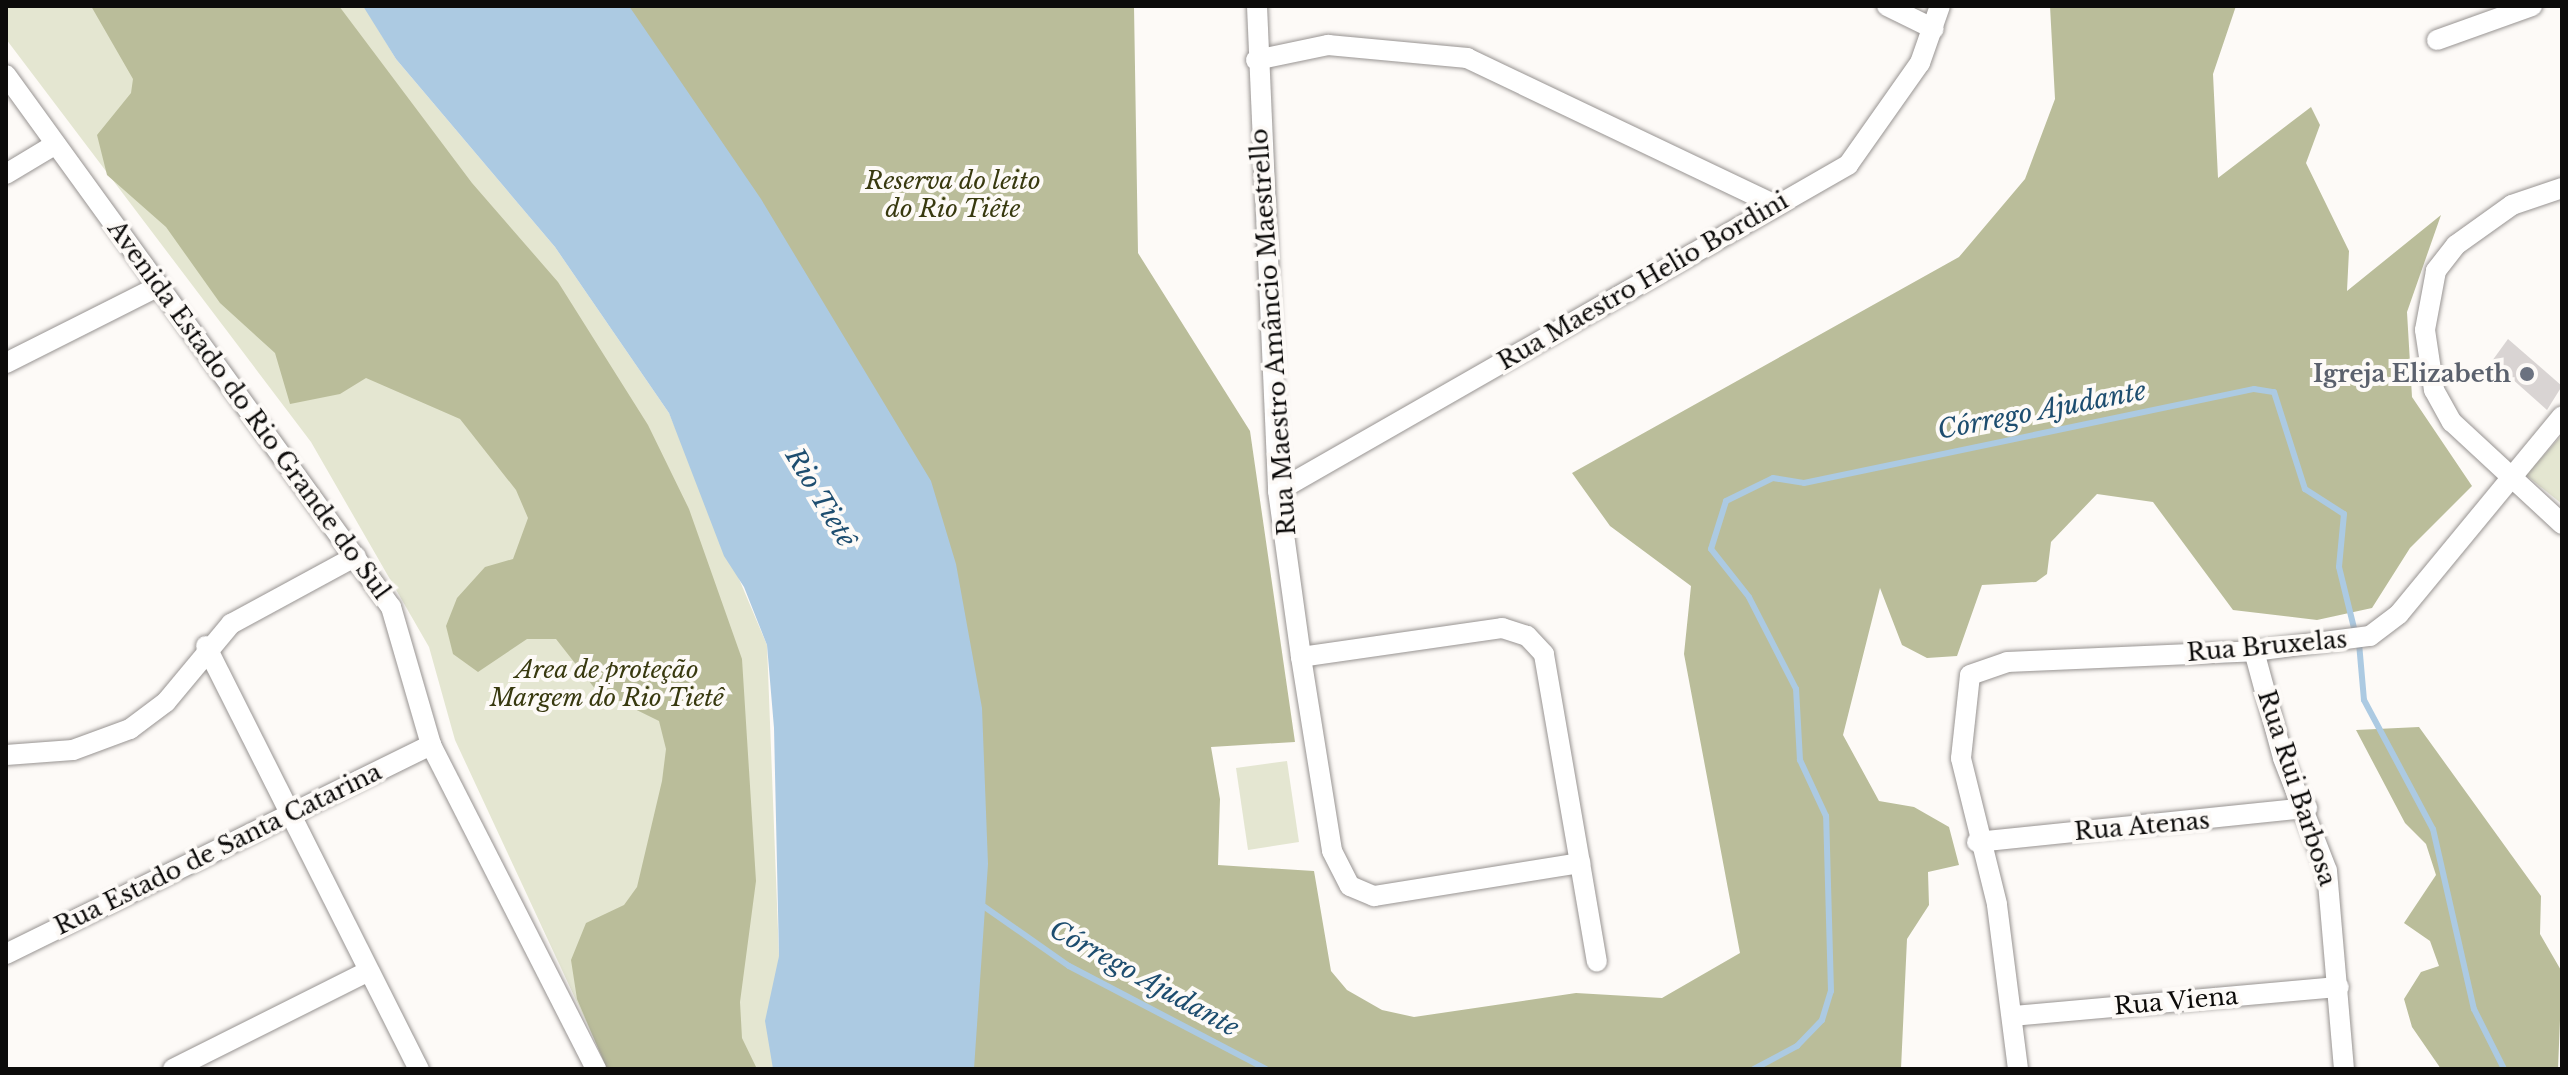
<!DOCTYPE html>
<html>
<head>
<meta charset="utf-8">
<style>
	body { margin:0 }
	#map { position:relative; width:2568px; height:1075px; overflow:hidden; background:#fdfaf7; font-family:"Libre Baskerville",serif }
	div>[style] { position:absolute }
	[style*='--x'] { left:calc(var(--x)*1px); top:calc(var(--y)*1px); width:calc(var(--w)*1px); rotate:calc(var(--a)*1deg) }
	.green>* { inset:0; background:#e4e6d1 }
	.forest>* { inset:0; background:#babd9a }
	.water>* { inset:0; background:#accae2 }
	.stream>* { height:6px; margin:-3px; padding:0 3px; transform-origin:3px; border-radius:3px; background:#accae2 }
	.building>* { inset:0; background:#d9d4d3 }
	.roads { filter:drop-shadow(0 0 2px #989492) drop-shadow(0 0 2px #989492) }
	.minor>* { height:20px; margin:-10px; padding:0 10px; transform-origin:10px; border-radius:10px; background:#fff }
	.dots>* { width:22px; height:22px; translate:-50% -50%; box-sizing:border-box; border:4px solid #fdfaf7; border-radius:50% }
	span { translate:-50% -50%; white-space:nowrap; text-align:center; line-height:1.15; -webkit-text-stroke:8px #fdfaf7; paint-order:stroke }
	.park-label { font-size:24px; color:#38390f; font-style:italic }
	.street-label { font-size:24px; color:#0c0b0a }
	.worship-label { font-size:24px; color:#5b616d; font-weight:700 }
	.right { translate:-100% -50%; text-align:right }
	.water-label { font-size:26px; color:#1d4d6f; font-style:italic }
	.frame { position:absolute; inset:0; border:8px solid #0c0b0a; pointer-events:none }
</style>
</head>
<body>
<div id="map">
	<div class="green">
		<i style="clip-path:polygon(6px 6px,364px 6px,396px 59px,555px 247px,669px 413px,767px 645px,779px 956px,773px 1069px,608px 1069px,455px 740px,429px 647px,311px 442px,6px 39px)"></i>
		<i style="clip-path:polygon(2562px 435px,2562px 504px,2526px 475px)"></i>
		<i style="clip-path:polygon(1287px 761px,1299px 842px,1248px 850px,1236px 768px)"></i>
	</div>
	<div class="forest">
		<i style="clip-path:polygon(91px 6px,339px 6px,472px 183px,558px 282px,648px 425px,689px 509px,742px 659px,756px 881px,740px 1002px,742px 1038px,757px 1069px,607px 1069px,577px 999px,571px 960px,586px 923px,624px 905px,637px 887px,662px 781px,666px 749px,659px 721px,596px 690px,556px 639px,527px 639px,478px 672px,453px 654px,446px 626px,457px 598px,485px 567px,513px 559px,528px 518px,516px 490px,460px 419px,366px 378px,340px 394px,290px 404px,275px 353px,220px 303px,166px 227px,107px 175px,97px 135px,131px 93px,133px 79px)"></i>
		<i style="clip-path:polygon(610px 6px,1134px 6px,1138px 253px,1250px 431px,1295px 742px,1211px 747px,1220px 799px,1218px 865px,1314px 871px,1331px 971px,1347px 990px,1382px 1010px,1414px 1017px,1576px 993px,1662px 998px,1740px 953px,1684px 654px,1691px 586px,1610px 526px,1572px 473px,1959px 257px,2025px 179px,2055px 99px,2050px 6px,2236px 6px,2213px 74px,2218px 178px,2311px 107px,2320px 125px,2306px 163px,2349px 251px,2347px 291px,2441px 215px,2407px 312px,2412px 397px,2472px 486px,2410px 548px,2372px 608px,2317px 620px,2233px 610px,2153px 502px,2097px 494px,2051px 542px,2047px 574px,2036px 582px,1982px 585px,1957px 656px,1927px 658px,1902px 645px,1880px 588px,1843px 735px,1879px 801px,1914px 807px,1949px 827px,1959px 865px,1928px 872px,1929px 905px,1907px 939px,1901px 1069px,947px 1069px)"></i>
		<i style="clip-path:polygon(2419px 727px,2541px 896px,2540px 934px,2562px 972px,2558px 1069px,2441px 1069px,2412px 1027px,2404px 999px,2421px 972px,2439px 966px,2430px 941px,2404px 923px,2436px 875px,2426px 844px,2405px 823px,2356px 730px)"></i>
	</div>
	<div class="water">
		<i style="clip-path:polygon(363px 6px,629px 6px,761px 199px,931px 481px,956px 564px,982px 708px,988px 864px,974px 1069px,773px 1069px,765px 1021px,779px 956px,774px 728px,767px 645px,744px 587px,724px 556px,669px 413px,555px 247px,396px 59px)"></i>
	</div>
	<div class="stream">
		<i style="--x:2359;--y:643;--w:57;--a:85"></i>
		<i style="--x:2364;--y:700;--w:146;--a:61.9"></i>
		<i style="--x:2433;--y:829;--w:185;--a:77.2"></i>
		<i style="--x:2474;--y:1009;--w:67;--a:63.4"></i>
		<i style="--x:979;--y:903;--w:110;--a:35"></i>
		<i style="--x:1069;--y:966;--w:222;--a:27.6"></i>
		<i style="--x:1754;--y:1069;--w:49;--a:-28.1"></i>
		<i style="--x:1797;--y:1046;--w:36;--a:-46"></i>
		<i style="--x:1822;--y:1020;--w:30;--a:-73"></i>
		<i style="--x:1831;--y:991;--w:175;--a:-91.6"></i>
		<i style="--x:1826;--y:816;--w:62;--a:-114.9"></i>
		<i style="--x:1800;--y:760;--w:71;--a:-93.2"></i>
		<i style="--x:1796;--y:689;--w:103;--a:-117.1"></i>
		<i style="--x:1749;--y:597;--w:61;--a:-128.4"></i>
		<i style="--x:1711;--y:549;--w:50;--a:-72.6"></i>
		<i style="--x:1726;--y:501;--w:52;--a:-26.1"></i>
		<i style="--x:1773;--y:478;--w:31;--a:9"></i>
		<i style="--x:1804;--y:483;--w:460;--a:-11.8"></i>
		<i style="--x:2254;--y:389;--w:20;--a:9"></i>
		<i style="--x:2274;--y:392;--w:102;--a:72.3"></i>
		<i style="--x:2305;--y:489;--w:46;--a:32.7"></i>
		<i style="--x:2344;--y:514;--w:53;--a:95.4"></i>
		<i style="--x:2339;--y:567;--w:67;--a:76.2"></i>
	</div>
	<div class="building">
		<i style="clip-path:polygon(2508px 339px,2562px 386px,2547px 410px,2492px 361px)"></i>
	</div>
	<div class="roads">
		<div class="minor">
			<i style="--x:1257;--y:6;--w:485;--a:87.5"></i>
			<i style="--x:1278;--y:491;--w:168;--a:82.1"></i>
			<i style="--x:1301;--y:657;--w:196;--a:80.9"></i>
			<i style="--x:1332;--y:851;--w:39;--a:63"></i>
			<i style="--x:1350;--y:886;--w:26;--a:23"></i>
			<i style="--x:1374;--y:896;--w:209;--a:-9.1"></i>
			<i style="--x:1580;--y:863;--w:212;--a:-99.8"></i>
			<i style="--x:1544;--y:654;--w:25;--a:-133"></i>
			<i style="--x:1527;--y:636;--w:26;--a:-162"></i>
			<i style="--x:1502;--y:628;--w:203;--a:171.8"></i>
			<i style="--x:1887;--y:6;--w:52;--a:26.1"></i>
			<i style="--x:2437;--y:40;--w:101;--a:-19.7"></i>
			<i style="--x:1256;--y:60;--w:74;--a:-11.8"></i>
			<i style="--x:1328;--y:45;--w:140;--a:5.3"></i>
			<i style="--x:1467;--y:58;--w:339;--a:25.5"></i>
			<i style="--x:6;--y:75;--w:657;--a:54.11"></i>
			<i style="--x:391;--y:607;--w:144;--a:73.8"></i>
			<i style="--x:431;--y:745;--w:364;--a:63"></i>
			<i style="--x:6;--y:174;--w:58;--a:-31"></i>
			<i style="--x:2562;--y:188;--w:53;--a:161.2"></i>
			<i style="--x:2512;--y:205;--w:69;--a:144.5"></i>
			<i style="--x:2456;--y:245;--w:33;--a:128"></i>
			<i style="--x:2436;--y:271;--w:60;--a:100.6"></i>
			<i style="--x:2425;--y:330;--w:61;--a:81.5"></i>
			<i style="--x:2434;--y:390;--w:37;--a:61"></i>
			<i style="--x:2452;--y:422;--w:150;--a:42.8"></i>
			<i style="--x:6;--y:363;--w:171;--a:-26.7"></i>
			<i style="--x:1278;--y:491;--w:657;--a:-29.77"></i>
			<i style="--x:1848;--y:165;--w:125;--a:-54.8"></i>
			<i style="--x:1920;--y:63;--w:60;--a:-70.7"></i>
			<i style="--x:206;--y:646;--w:474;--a:63.3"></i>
			<i style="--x:2254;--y:651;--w:111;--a:74.8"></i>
			<i style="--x:2283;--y:758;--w:121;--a:68.7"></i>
			<i style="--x:2327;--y:871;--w:199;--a:85.1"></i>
			<i style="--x:6;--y:755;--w:67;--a:-4.3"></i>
			<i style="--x:73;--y:750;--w:61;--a:-20.2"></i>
			<i style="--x:130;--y:729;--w:45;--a:-36.9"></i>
			<i style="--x:166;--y:702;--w:102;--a:-50.2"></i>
			<i style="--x:231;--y:624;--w:142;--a:-28.5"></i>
			<i style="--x:1977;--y:842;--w:332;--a:-5.9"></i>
			<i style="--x:1580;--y:863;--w:100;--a:80.3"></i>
			<i style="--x:6;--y:954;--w:474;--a:-26.2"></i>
			<i style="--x:2013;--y:1016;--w:327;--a:-5.1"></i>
			<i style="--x:173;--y:1069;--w:215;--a:-26.6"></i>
			<i style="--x:2018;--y:1069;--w:166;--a:-97.3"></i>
			<i style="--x:1997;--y:904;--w:150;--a:-103.9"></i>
			<i style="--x:1961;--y:758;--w:83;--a:-83.8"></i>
			<i style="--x:1970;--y:675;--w:39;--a:-19"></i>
			<i style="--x:2007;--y:662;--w:247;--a:-2.5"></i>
			<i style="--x:2254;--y:651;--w:117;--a:-7.4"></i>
			<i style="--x:2370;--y:636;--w:36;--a:-37"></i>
			<i style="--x:2399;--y:614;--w:256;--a:-50.5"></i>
		</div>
	</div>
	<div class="dots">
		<i style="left:2527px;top:374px;background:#6b7280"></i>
	</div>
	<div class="park-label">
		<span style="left:953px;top:195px">Reserva do leito<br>do Rio Tiête</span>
		<span style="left:607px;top:684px">Area de proteção<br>Margem do Rio Tietê</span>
	</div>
	<div class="street-label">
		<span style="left:1643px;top:281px;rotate:-30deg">Rua Maestro Helio Bordini</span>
		<span style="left:1273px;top:332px;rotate:-94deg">Rua Maestro Amâncio Maestrello</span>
		<span style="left:249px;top:410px;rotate:54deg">Avenida Estado do Rio Grande do Sul</span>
		<span style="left:2267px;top:646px;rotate:-5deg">Rua Bruxelas</span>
		<span style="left:2297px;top:788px;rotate:72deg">Rua Rui Barbosa</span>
		<span style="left:2142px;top:826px;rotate:-5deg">Rua Atenas</span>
		<span style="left:218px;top:849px;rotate:-26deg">Rua Estado de Santa Catarina</span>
		<span style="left:2176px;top:1001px;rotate:-5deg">Rua Viena</span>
	</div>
	<div class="worship-label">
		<span class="right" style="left:2511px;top:374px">Igreja Elizabeth</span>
	</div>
	<div class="water-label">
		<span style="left:2042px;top:411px;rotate:-11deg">Córrego Ajudante</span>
		<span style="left:820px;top:498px;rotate:59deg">Rio Tietê</span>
		<span style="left:1144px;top:979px;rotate:29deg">Córrego Ajudante</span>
	</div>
	<div class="frame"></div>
</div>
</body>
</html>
